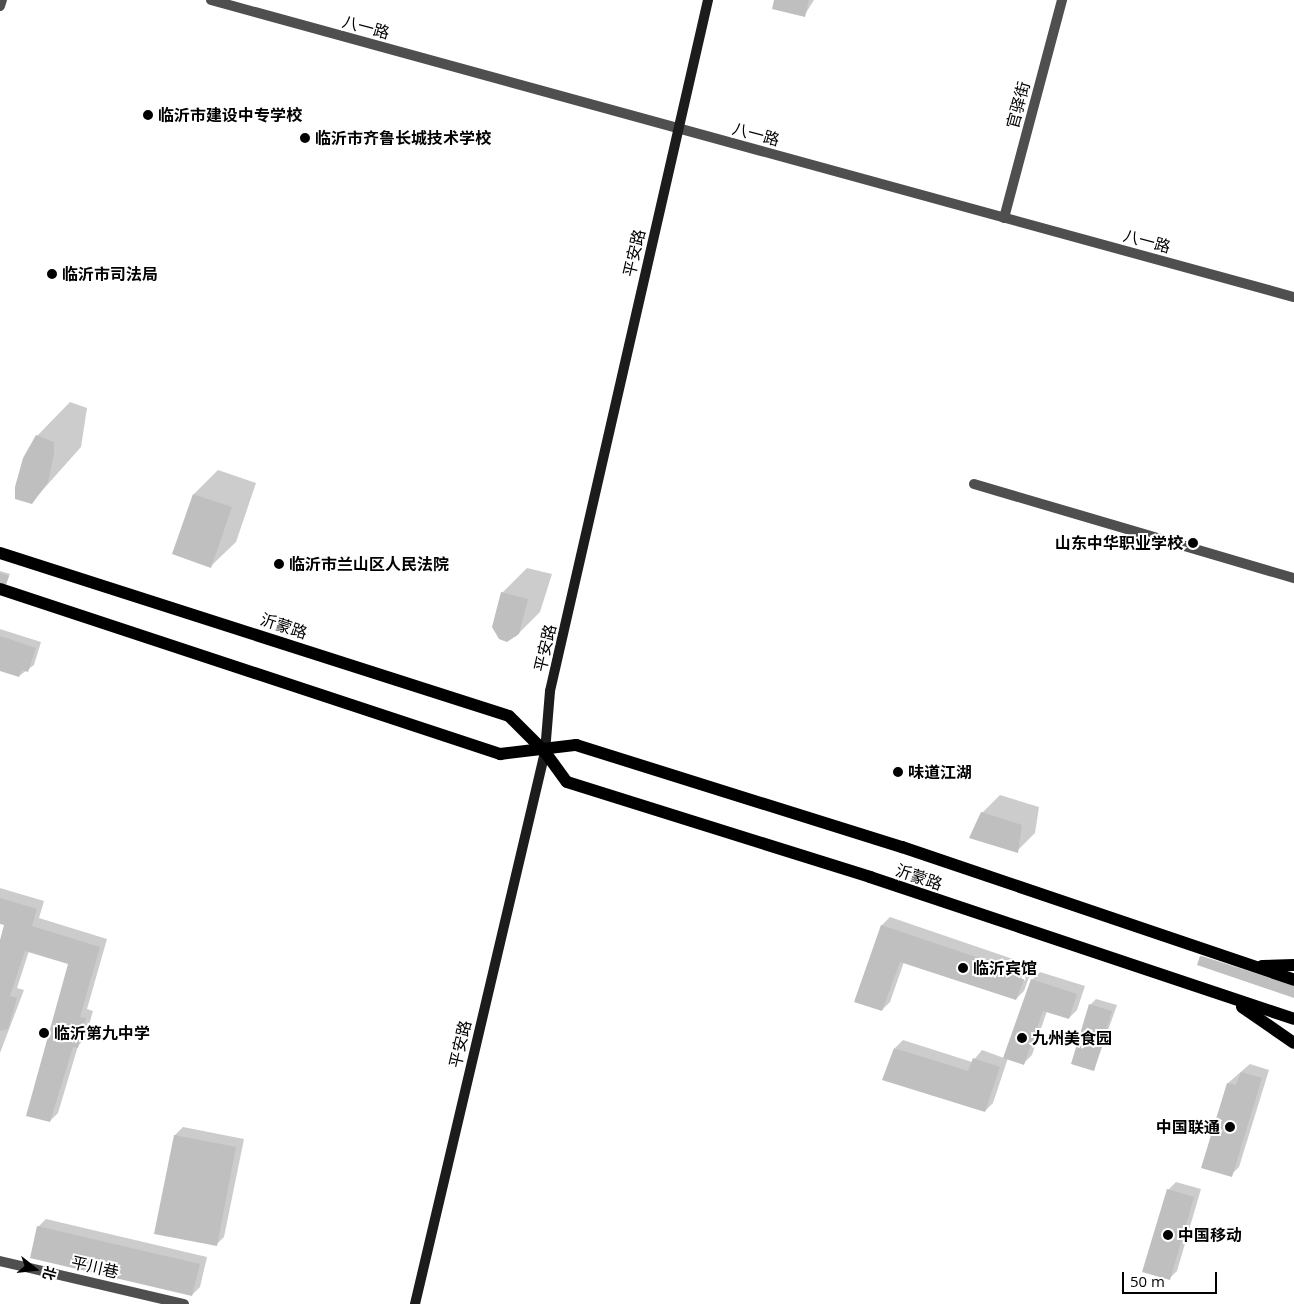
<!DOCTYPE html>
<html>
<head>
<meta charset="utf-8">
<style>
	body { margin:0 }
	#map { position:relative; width:1294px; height:1304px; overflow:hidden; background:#fff; font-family:"Open Sans","Noto Sans SC",sans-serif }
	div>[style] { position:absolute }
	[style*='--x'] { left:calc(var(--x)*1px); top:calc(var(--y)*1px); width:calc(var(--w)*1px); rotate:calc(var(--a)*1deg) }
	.shadow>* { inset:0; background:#0003 }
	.building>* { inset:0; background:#bfbfbf }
	.street>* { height:10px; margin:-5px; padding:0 5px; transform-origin:5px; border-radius:5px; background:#4f4f4f }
	.secondary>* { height:10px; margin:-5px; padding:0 5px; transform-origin:5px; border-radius:5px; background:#1c1c1c }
	.primary>* { height:12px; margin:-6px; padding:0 6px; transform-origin:6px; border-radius:6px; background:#000 }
	.dots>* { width:14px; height:14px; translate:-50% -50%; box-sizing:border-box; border:2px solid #fff; border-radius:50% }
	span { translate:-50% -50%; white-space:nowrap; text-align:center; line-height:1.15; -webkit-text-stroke:4px #fff; paint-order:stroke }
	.street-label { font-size:16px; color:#000 }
	.poi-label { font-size:16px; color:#000; font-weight:700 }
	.left { translate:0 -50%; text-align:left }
	.right { translate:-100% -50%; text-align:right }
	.north { position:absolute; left:10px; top:1244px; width:50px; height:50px; -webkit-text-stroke:4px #fff; paint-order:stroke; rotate:106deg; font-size:14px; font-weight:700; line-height:20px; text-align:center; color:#000 }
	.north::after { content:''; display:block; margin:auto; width:18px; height:22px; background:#000; clip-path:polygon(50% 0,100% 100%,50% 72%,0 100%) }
	.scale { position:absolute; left:1122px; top:1272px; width:95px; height:22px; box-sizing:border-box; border:2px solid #000; border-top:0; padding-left:6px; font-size:15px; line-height:18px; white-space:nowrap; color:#000; -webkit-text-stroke:4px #fff; paint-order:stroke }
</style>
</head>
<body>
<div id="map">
	<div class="shadow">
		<i style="clip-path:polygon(775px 0,814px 0,804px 16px)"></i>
		<i style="clip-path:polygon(70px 402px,87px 408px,81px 447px,32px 502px,37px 436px)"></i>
		<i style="clip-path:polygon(218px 470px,256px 483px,236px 542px,211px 566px,194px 494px)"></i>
		<i style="clip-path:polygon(527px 568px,552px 574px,540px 612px,515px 637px,502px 593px)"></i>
		<i style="clip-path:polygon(0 571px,10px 574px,6px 583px,0 581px)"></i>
		<i style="clip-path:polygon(0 629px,41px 642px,34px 665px,19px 676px,0 670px)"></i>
		<i style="clip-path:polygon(1000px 795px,1039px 807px,1035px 833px,1017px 851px,982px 813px)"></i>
		<i style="clip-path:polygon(0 888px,44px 901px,39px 918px,107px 939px,87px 1009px,93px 1011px,85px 1038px,78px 1046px,58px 1113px,50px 1121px,69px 963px,29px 951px,17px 988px,24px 990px,0 1053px,0 944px,6px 924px,0 923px)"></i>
		<i style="clip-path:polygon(890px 917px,1033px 966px,1024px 991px,1016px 999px,904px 962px,890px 1002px,882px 1010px,856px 1001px,882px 925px)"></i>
		<i style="clip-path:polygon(1202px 956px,1294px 985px,1294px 997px,1201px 957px)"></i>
		<i style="clip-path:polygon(1040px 972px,1085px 986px,1077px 1010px,1069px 1018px,1047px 1011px,1032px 1055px,1024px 1063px,1008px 1058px,993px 1103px,985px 1111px,895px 1048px,903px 1040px,972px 1062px,982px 1050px,1004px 1058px,1032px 980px)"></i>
		<i style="clip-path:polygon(1096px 999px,1117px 1005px,1094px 1070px,1090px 1005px)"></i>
		<i style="clip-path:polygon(1250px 1064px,1269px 1070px,1239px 1167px,1231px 1175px,1228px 1083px)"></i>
		<i style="clip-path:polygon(183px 1127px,244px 1139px,224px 1237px,216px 1245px,156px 1233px,175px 1135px)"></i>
		<i style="clip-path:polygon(1176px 1182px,1201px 1189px,1177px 1271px,1169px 1279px,1168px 1190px)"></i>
		<i style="clip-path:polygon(46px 1219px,207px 1257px,200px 1287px,192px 1295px,38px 1227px)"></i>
	</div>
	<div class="building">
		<i style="clip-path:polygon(774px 0,809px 0,805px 17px,772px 9px)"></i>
		<i style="clip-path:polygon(36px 435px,54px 442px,54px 454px,48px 482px,32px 504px,15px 499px,15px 487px,23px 458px)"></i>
		<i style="clip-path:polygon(193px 494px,232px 507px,211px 568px,172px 554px)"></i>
		<i style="clip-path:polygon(0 573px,9px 576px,6px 585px,0 583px)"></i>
		<i style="clip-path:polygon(501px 592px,528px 599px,519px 634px,507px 642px,499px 639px,492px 627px)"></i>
		<i style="clip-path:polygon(0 636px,36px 648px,28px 672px,22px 670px,19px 677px,0 671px)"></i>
		<i style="clip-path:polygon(981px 812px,1022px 825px,1018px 853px,969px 838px)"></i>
		<i style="clip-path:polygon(0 898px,37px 909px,32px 926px,100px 947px,80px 1017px,86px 1018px,78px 1048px,73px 1047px,50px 1122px,26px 1116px,68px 964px,25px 951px,10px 996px,17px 998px,8px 1029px,0 1031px,0 940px,4px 925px,0 924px)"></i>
		<i style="clip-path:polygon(881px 925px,1026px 974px,1016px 1000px,900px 962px,882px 1011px,854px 1002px)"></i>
		<i style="clip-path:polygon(1200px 956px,1294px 986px,1294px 998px,1197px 965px)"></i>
		<i style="clip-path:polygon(1031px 979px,1077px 994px,1069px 1019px,1043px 1011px,1024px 1065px,1003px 1058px)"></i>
		<i style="clip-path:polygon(1089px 1004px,1112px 1011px,1094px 1071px,1071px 1064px)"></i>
		<i style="clip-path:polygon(894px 1048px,968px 1071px,973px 1058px,1000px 1067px,985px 1112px,882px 1080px)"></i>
		<i style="clip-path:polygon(1241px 1072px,1262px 1078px,1232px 1177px,1201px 1168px,1227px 1083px,1236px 1085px)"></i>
		<i style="clip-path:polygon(174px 1135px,236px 1147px,217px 1246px,154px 1234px)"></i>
		<i style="clip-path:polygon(1167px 1189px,1194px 1197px,1170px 1280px,1142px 1272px)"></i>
		<i style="clip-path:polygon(37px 1226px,200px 1264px,192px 1296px,30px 1258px)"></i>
	</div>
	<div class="street">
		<i style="--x:211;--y:0;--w:1123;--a:15.34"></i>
		<i style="--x:0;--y:6;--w:6;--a:-72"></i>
		<i style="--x:1004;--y:218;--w:226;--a:-75.1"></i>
		<i style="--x:974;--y:484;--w:334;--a:16.4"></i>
		<i style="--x:0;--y:1261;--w:189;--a:13.2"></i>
	</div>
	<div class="secondary">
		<i style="--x:415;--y:1304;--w:567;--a:-76.75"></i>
		<i style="--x:545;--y:752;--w:61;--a:-85.3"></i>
		<i style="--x:550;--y:691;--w:709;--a:-77.12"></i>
	</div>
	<div class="primary">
		<i style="--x:0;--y:553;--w:534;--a:17.76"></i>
		<i style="--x:509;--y:716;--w:51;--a:45"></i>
		<i style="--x:545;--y:752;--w:37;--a:54"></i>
		<i style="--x:567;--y:782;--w:318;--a:17.4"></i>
		<i style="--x:870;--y:877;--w:447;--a:18.5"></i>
		<i style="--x:0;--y:589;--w:527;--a:18.26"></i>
		<i style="--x:500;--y:754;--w:77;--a:-6.8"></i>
		<i style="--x:576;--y:745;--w:342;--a:17.4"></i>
		<i style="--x:902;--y:847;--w:414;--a:18.7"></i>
		<i style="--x:1262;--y:966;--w:32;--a:-2"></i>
		<i style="--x:1242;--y:1007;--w:63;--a:34.7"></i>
	</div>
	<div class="dots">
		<i style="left:148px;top:115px;background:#000"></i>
		<i style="left:305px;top:138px;background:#000"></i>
		<i style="left:52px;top:274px;background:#000"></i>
		<i style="left:1193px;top:543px;background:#000"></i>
		<i style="left:279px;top:564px;background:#000"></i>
		<i style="left:898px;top:772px;background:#000"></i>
		<i style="left:963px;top:968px;background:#000"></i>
		<i style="left:44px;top:1033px;background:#000"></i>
		<i style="left:1022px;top:1038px;background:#000"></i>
		<i style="left:1230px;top:1127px;background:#000"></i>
		<i style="left:1168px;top:1235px;background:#000"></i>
	</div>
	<div class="street-label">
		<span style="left:366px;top:27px;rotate:15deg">八一路</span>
		<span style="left:1018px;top:105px;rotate:-75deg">官驿街</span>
		<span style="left:756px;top:134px;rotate:15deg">八一路</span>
		<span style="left:1147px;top:241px;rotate:15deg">八一路</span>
		<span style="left:634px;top:253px;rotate:-77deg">平安路</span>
		<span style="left:284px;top:626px;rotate:18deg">沂蒙路</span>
		<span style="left:545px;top:648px;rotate:-77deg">平安路</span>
		<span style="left:919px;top:877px;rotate:19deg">沂蒙路</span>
		<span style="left:460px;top:1044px;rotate:-77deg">平安路</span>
		<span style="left:95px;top:1267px;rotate:13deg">平川巷</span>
	</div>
	<div class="poi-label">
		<span class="left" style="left:158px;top:115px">临沂市建设中专学校</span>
		<span class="left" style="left:315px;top:138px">临沂市齐鲁长城技术学校</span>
		<span class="left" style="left:62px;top:274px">临沂市司法局</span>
		<span class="right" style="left:1183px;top:543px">山东中华职业学校</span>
		<span class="left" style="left:289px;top:564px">临沂市兰山区人民法院</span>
		<span class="left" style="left:908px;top:772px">味道江湖</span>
		<span class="left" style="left:973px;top:968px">临沂宾馆</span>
		<span class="left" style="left:54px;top:1033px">临沂第九中学</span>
		<span class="left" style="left:1032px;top:1038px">九州美食园</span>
		<span class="right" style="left:1220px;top:1127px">中国联通</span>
		<span class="left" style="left:1178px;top:1235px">中国移动</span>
	</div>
	<div class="north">北</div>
	<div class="scale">50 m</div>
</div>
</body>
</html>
